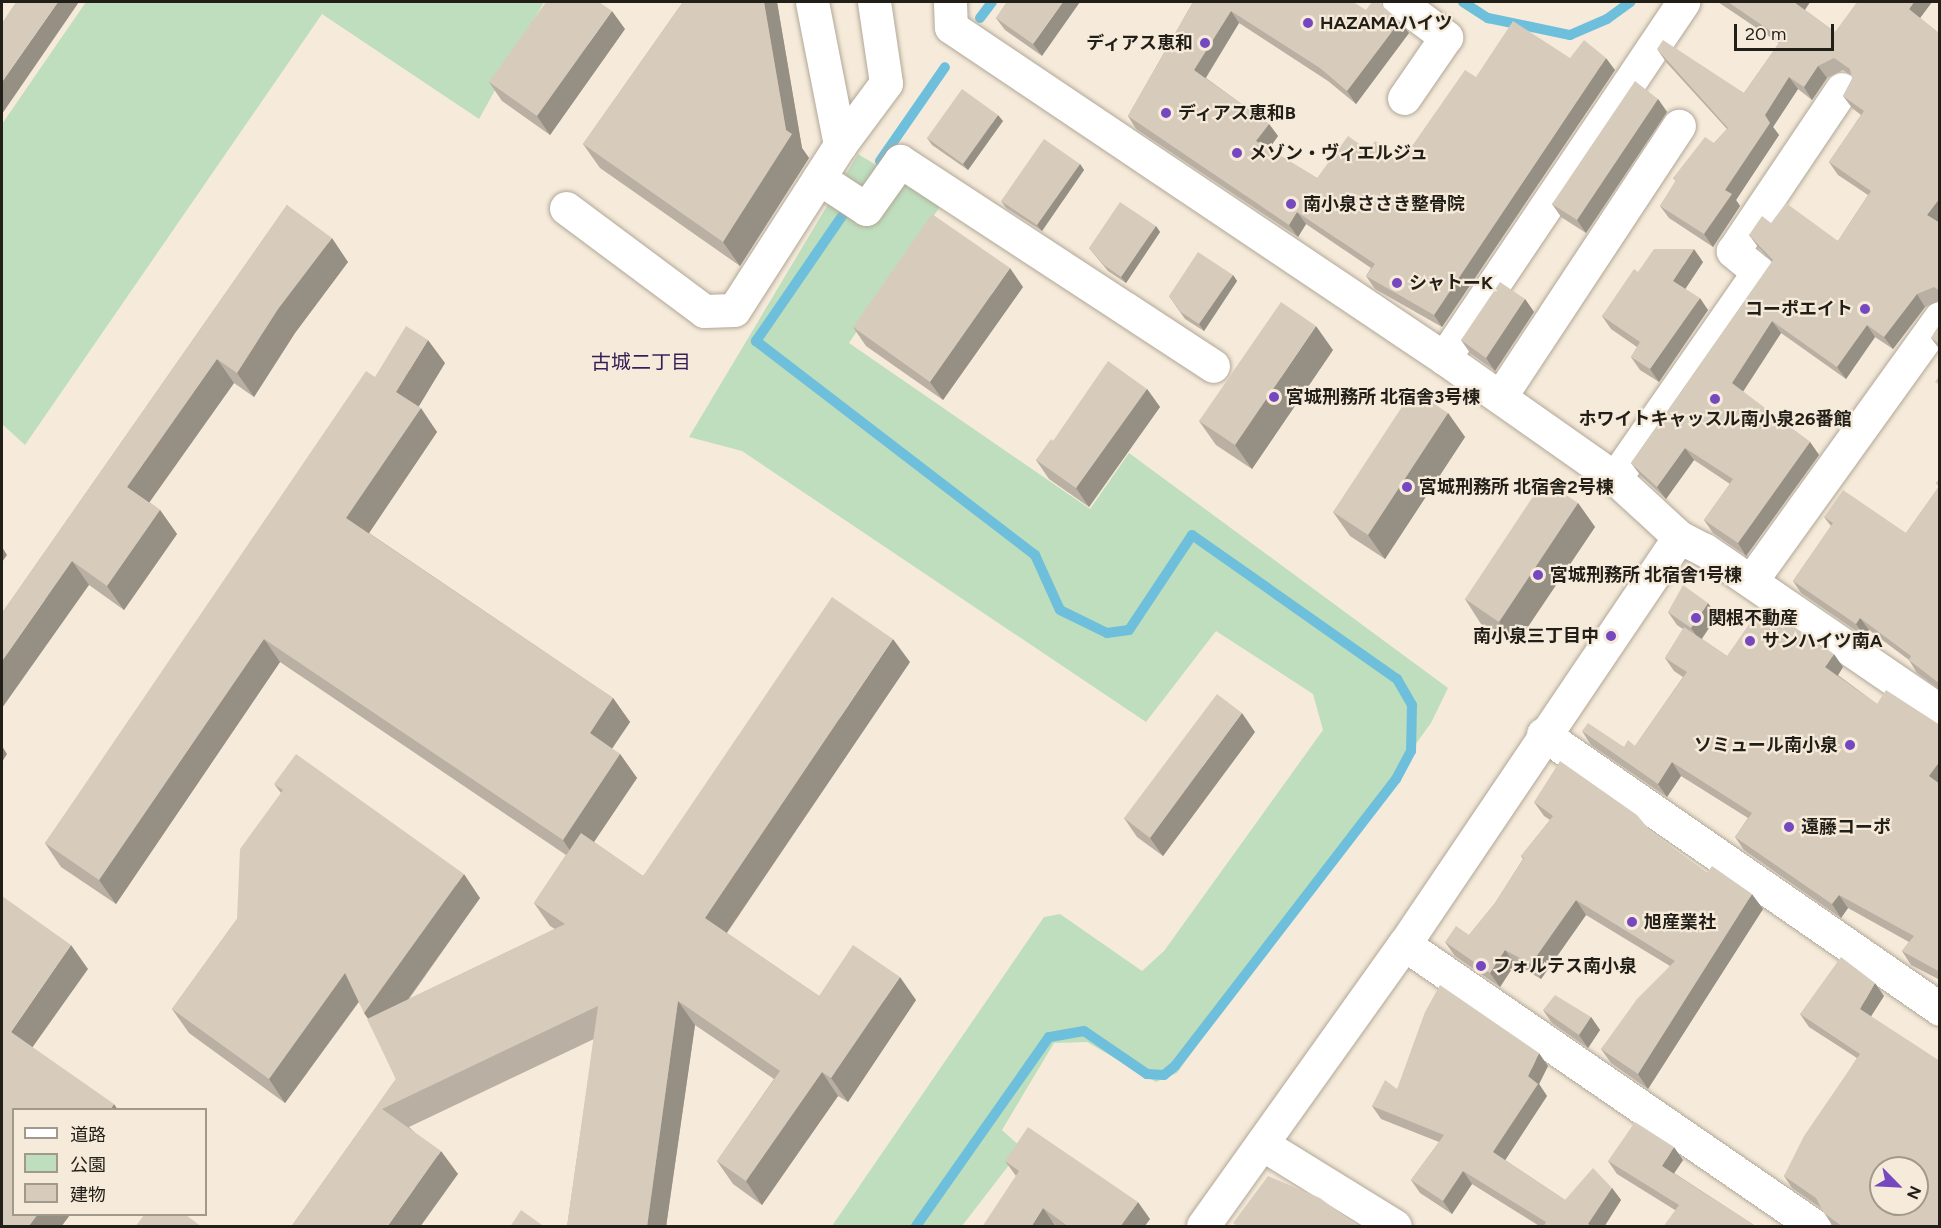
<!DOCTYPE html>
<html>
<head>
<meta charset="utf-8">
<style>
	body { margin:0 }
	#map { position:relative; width:1941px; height:1228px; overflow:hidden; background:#f6ebda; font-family:Figtree,"Noto Sans JP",sans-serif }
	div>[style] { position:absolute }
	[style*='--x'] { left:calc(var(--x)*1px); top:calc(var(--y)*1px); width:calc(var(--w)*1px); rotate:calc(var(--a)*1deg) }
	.green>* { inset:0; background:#bedebd }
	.stream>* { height:10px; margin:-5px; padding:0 5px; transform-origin:5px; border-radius:5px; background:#6ebfdb }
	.roads { filter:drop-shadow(0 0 2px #b1a797) drop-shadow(0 0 2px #b1a797) }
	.minor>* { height:33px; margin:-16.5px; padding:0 16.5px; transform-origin:16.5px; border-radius:16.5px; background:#fff }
	.wall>* { inset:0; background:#b9afa2 }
	.shaded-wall>* { inset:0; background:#968f84 }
	.building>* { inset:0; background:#d7ccbc }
	.dots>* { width:16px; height:16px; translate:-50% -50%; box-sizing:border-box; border:3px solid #f6ebda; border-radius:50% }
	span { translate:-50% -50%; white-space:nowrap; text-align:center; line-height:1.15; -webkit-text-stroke:4.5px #f6ebda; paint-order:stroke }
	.poi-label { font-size:18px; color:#221e18; font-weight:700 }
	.left { translate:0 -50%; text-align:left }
	.right { translate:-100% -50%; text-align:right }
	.neighbourhood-label { font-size:20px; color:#341e57 }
	.frame { position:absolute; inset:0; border:3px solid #221e18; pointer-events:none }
	.legend { position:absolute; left:12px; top:1108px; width:195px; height:108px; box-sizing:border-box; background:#f6ebda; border:2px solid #a1998c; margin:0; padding:8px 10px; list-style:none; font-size:18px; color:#221e18 }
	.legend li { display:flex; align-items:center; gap:12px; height:30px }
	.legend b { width:30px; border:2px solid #a1998c }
	.north { position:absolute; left:1869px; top:1156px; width:60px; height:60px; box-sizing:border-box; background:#f6ebda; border:2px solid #a1998c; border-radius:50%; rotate:114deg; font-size:16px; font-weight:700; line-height:24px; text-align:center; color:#221e18 }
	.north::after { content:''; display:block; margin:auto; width:21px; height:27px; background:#7648c0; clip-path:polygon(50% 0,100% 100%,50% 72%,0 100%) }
	.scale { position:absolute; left:1734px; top:24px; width:100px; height:27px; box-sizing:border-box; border:3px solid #221e18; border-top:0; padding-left:8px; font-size:18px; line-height:21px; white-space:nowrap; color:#221e18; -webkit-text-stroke:4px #f6ebda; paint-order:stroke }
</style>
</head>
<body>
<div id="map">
	<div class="green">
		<i style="clip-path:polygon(86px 2px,544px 2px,479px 119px,322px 14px,25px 445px,2px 424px,2px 124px)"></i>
		<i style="clip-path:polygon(858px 154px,941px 205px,849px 343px,1090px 509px,1129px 453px,1448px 688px,1431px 723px,1177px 1073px,1156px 1082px,1087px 1042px,1054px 1043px,1002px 1130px,1022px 1148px,962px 1226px,832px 1226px,1044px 917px,1060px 914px,1142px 971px,1164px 951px,1323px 730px,1313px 694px,1216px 631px,1146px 722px,742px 451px,689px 437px)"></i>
	</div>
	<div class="stream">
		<i style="--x:1463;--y:2;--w:30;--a:33"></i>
		<i style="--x:1488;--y:18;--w:84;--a:11.7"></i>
		<i style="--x:1570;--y:35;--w:40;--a:-23.4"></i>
		<i style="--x:1607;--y:19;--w:29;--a:-36"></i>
		<i style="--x:980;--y:18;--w:20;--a:-53"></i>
		<i style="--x:880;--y:161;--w:114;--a:-55.3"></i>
		<i style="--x:851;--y:203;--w:168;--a:124.5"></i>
		<i style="--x:756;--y:341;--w:352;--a:37.5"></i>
		<i style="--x:1035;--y:555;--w:60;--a:65.6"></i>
		<i style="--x:1060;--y:610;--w:52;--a:26.1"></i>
		<i style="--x:1107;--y:633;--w:22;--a:-8"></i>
		<i style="--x:1129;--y:630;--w:114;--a:-56.4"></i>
		<i style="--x:1192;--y:535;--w:251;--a:35.1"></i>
		<i style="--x:1397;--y:679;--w:30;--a:60"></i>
		<i style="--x:1412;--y:705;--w:46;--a:91.2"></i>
		<i style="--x:1411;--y:751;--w:32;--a:118"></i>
		<i style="--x:1396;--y:779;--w:362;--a:127.6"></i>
		<i style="--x:1175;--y:1066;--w:14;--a:141"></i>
		<i style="--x:1164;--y:1075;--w:17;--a:-177"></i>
		<i style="--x:1147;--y:1074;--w:76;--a:-145.7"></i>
		<i style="--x:1084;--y:1031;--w:36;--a:170"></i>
		<i style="--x:1049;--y:1037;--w:231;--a:125.1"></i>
	</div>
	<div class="roads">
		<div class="minor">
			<i style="--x:812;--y:2;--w:146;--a:78.9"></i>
			<i style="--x:950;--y:2;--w:25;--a:88"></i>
			<i style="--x:951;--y:27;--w:594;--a:33.88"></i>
			<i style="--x:1444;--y:358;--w:209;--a:35.1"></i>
			<i style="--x:1615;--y:478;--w:87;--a:42.7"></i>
			<i style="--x:1679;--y:537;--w:491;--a:124"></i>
			<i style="--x:1404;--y:944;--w:346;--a:125.5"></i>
			<i style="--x:1399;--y:2;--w:59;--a:36.7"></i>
			<i style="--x:1446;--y:37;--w:74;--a:124.5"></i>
			<i style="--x:819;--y:178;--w:56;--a:33.4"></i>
			<i style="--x:866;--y:209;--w:59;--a:-54.7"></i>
			<i style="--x:900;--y:161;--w:374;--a:33.2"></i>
			<i style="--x:566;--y:208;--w:172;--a:36.7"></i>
			<i style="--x:704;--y:311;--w:30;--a:-2"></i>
			<i style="--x:734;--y:310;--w:196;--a:-57.3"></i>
			<i style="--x:840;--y:145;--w:77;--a:-53.4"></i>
			<i style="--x:886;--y:83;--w:82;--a:-98.4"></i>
			<i style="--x:1444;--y:358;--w:429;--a:-56.1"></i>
			<i style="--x:1500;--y:397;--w:325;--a:-56.6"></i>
			<i style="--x:1615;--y:478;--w:251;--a:-55.2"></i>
			<i style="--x:1758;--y:272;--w:33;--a:-140"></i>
			<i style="--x:1733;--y:251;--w:195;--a:-56.1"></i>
			<i style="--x:1679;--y:537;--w:29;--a:27"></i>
			<i style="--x:1705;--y:550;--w:285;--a:34.4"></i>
			<i style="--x:1751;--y:581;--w:324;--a:-54.3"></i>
			<i style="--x:1543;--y:734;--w:483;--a:34.7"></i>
			<i style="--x:1404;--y:944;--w:498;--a:34.5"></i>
			<i style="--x:1262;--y:1144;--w:156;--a:31.7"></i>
		</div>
	</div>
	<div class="wall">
		<i style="clip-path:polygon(683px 2px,777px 2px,802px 148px,809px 158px,740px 266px,600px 168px,583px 144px)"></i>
		<i style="clip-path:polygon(1007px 2px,1042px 56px,1005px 30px,996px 18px)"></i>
		<i style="clip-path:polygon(1193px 2px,1366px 10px,1409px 33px,1356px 104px,1328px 81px,1239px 23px,1206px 78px,1269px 124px,1278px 136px,1269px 149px,1317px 178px,1369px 151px,1403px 159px,1476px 77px,1570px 58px,1615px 70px,1442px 327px,1375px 289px,1366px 276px,1371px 268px,1306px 224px,1298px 237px,1136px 129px,1128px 116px)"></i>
		<i style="clip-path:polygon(1718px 2px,1810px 2px,1805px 10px,1835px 32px,1932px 2px,1920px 18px,1940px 34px,1940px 301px,1925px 307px,1893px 349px,1875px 337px,1846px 379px,1781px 333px,1743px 392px,1810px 442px,1819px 455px,1746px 556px,1713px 533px,1704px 520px,1730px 484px,1694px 460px,1666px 499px,1640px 475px,1631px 463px,1772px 262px,1758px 247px,1749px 235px,1771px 223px,1838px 241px,1868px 195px,1838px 175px,1829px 162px,1861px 115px,1852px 108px,1843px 96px,1852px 79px,1852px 76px,1843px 70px,1827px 78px,1812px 100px,1798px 89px,1773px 127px,1779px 135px,1736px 200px,1740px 206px,1713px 247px,1669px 218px,1660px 206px,1676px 181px,1673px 178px,1714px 143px,1727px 129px,1666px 62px,1657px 49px,1744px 93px,1779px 43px)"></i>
		<i style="clip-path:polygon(625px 29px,550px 135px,502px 101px,489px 82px)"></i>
		<i style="clip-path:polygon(1658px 99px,1667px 112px,1586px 233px,1561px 217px,1552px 204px)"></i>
		<i style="clip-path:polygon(1003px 121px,968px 170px,932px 145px,927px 138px)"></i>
		<i style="clip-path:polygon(1080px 164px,1084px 170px,1042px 231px,1006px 208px,1001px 201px)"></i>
		<i style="clip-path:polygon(287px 205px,348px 262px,295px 333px,254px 397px,234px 383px,149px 502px,160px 510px,177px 534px,124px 610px,89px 585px,2px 613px)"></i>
		<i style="clip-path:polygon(1156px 226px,1160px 232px,1126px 283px,1108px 271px,1089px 248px)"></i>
		<i style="clip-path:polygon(1703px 262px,1685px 289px,1708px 310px,1659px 382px,1640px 370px,1631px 357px,1637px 347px,1611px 329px,1602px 316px,1638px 272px)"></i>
		<i style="clip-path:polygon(1233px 275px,1237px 281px,1204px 331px,1185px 319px,1169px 296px)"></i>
		<i style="clip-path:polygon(1023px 287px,943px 400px,866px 346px,853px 327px)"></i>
		<i style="clip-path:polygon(1525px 299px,1534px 312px,1495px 371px,1470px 353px,1461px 340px)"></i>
		<i style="clip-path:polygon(1940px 324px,1940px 350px,1931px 338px)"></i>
		<i style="clip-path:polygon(1333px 350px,1252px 469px,1216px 445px,1199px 421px)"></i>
		<i style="clip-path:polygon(445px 363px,418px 407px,437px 432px,369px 533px,613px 698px,630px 722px,612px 749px,620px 754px,637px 778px,594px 842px,643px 876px,910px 662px,727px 933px,819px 996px,916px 1000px,848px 1102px,838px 1096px,762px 1205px,733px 1184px,717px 1161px,774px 1079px,695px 1025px,666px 1227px,567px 1227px,594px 1039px,409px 1127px,458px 1174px,291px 1227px,396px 1079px,368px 1018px,359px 1002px,285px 1103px,189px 1033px,172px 1009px,237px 919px,281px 793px,274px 784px,480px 898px,409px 999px,555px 929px,550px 926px,534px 903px,566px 855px,280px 662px,116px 904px,61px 867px,45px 843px,375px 377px)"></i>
		<i style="clip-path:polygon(1147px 389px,1160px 407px,1089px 507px,1049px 479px,1036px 460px,1053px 441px)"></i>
		<i style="clip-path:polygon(1448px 413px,1465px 437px,1385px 559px,1350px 536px,1333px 512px)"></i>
		<i style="clip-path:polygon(1940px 478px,1940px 690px,1917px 673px,1909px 660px,1869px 630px,1865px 637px,1801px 593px,1793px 581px,1831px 526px,1824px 517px,1906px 533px,1939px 487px,1936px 483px)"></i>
		<i style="clip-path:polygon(1578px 503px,1595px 527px,1515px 646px,1481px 624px,1465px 599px)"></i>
		<i style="clip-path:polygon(1668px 612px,1717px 616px,1702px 639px,1727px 656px,1843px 667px,1838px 675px,1877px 704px,1940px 725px,1940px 980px,1911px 965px,1902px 951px,1909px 942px,1848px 908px,1841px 918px,1744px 850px,1735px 837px,1748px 818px,1681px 776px,1667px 797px,1591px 745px,1582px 731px,1624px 747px,1635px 746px,1683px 677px,1674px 671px,1665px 658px,1683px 629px,1677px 625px)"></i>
		<i style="clip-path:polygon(1255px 732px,1163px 856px,1137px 837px,1124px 818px)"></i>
		<i style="clip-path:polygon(1534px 802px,1653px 834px,1707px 873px,1763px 909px,1648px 1089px,1611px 1063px,1601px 1049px,1670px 966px,1586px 915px,1541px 979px,1515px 964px,1500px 987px,1455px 956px,1445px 942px,1469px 935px,1495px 903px,1523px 859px,1521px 856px,1550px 820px,1544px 816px)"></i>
		<i style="clip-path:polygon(1884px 996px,1871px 1016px,1940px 1227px,1835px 1227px,1832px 1225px,1821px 1208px,1792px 1188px,1784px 1176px,1857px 1058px,1809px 1027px,1800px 1014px)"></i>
		<i style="clip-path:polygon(1543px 1010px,1591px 1017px,1600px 1030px,1588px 1048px,1552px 1023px)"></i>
		<i style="clip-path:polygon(1548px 1066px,1539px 1084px,1547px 1096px,1505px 1160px,1565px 1200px,1612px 1188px,1621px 1200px,1604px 1227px,1541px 1227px,1472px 1184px,1452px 1214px,1420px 1193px,1411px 1180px,1439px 1142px,1381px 1119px,1372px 1106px,1397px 1089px)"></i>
		<i style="clip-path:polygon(1683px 1160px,1674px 1173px,1757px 1227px,1675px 1210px,1617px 1174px,1608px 1161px)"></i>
		<i style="clip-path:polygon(1005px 1161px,1150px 1219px,1144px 1227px,1057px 1227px,1016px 1176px)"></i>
	</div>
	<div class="shaded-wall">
		<i style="clip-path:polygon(58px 2px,79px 2px,2px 114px,2px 82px)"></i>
		<i style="clip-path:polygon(764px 2px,777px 2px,802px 148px,809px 158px,740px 266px,723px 242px,786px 130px)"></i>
		<i style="clip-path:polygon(1063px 2px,1080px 2px,1042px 56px,1033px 44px)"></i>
		<i style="clip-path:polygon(1794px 2px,1810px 2px,1802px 14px)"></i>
		<i style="clip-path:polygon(1914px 2px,1932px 2px,1917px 22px,1909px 9px)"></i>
		<i style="clip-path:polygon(612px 11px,625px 29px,550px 135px,537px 116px)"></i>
		<i style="clip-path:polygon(1231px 11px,1239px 23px,1203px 82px,1194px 70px)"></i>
		<i style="clip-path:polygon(1400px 21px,1409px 33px,1356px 104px,1347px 91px)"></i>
		<i style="clip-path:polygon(1606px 58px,1615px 70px,1442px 327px,1434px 315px)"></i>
		<i style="clip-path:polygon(1818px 66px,1827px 78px,1812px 100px,1804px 87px)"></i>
		<i style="clip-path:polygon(1789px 77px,1798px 89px,1773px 127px,1779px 135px,1736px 200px,1740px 206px,1713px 247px,1704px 234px,1725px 190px,1765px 115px)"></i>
		<i style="clip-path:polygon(1658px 99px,1667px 112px,1586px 233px,1577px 220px)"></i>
		<i style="clip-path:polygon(998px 115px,1003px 121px,968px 170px,963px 164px)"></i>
		<i style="clip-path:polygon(1269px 124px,1278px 136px,1265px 154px,1256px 141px)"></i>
		<i style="clip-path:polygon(1080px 164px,1084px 170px,1042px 231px,1037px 225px)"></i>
		<i style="clip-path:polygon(1940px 198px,1940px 223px,1927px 215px)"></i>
		<i style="clip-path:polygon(1297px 212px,1306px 224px,1298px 237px,1289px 225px)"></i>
		<i style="clip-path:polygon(1156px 226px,1160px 232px,1126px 283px,1121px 277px)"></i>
		<i style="clip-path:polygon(332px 238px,348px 262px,295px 333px,254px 397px,237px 373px,278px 309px)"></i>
		<i style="clip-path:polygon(1694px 249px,1703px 262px,1682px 294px,1673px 281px)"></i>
		<i style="clip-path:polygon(1010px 268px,1023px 287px,943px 400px,930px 382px)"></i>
		<i style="clip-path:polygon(1233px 275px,1237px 281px,1204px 331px,1199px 324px)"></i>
		<i style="clip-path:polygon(1917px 294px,1925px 307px,1893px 349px,1884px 337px)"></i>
		<i style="clip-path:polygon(1700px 298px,1708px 310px,1659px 382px,1650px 369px)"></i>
		<i style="clip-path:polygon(1525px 299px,1534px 312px,1495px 371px,1486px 358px)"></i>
		<i style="clip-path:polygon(1772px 321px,1781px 333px,1740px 396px,1732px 383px)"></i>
		<i style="clip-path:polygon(1867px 325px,1875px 337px,1846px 379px,1837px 367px)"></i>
		<i style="clip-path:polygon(1316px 326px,1333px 350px,1252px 469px,1235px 445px)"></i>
		<i style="clip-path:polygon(428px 340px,445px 363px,413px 416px,396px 392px)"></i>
		<i style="clip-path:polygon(217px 359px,234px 383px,144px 510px,127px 487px)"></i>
		<i style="clip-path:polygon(1147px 389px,1160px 407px,1089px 507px,1076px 488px)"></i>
		<i style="clip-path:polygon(421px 408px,437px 432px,363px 542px,346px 518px)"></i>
		<i style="clip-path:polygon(1448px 413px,1465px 437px,1385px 559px,1368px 535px)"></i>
		<i style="clip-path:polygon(1810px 442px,1819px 455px,1746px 556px,1738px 543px)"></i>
		<i style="clip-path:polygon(1685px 448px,1694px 460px,1666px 499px,1657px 487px)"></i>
		<i style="clip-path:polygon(1578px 503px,1595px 527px,1515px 646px,1499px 622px)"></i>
		<i style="clip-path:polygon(160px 510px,177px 534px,124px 610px,107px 586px)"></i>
		<i style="clip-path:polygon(2px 547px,7px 555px,2px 562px)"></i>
		<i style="clip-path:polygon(72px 561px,89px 585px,2px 708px,2px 661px)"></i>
		<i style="clip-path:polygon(1708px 603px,1717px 616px,1700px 641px,1691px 628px)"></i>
		<i style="clip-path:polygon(1860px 618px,1869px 630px,1865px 637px,1856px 624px)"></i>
		<i style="clip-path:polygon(264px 639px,280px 662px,116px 904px,99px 880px)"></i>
		<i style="clip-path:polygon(893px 639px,910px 662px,721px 941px,705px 918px)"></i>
		<i style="clip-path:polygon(1834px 654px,1843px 667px,1835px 680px,1825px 667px)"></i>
		<i style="clip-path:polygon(613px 698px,630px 722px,606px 757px,590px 733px)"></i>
		<i style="clip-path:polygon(1242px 713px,1255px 732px,1163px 856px,1150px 838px)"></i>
		<i style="clip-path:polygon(2px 746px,7px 754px,2px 762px)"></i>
		<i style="clip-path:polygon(620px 754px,637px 778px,579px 864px,563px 840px)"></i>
		<i style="clip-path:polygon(1940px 761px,1940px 787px,1929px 776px)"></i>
		<i style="clip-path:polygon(1672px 762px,1681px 776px,1667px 797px,1658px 784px)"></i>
		<i style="clip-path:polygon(464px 874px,480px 898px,381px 1037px,364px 1013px)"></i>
		<i style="clip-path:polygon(1752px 894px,1763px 909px,1648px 1089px,1638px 1074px)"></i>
		<i style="clip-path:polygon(1839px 895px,1848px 908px,1841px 918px,1832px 904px)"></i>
		<i style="clip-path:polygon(1576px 900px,1586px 915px,1541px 979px,1531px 964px)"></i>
		<i style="clip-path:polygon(71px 945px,88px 969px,27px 1055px,11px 1032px)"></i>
		<i style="clip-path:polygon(1505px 950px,1515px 964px,1500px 987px,1490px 973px)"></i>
		<i style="clip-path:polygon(345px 973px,362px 997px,285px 1103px,269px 1079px)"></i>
		<i style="clip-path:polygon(900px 977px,916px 1000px,848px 1102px,831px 1078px)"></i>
		<i style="clip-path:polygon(1875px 983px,1884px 996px,1868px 1021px,1860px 1009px)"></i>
		<i style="clip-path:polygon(678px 1001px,695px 1025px,666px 1227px,647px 1227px)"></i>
		<i style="clip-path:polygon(1591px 1017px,1600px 1030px,1588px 1048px,1579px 1035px)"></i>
		<i style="clip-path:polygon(1539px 1053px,1548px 1066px,1539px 1084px,1547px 1096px,1502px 1165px,1493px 1152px)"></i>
		<i style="clip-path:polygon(822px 1072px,838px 1096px,762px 1205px,746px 1181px)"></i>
		<i style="clip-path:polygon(114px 1104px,118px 1110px,110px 1110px)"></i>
		<i style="clip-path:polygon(1674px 1147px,1683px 1160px,1671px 1178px,1662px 1166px)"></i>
		<i style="clip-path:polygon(441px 1151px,458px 1174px,420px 1227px,387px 1227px)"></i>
		<i style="clip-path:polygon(1463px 1171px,1472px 1184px,1452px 1214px,1443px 1201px)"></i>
		<i style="clip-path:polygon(1612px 1188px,1621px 1200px,1604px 1227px,1590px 1227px,1588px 1224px)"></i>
		<i style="clip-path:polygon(1138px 1202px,1150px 1219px,1144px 1227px,1120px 1227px)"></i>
		<i style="clip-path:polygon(1043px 1208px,1055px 1225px,1054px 1227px,1031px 1227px)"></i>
		<i style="clip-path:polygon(37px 1215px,70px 1215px,61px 1227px,28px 1227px)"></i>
	</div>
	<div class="building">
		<i style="clip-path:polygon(16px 2px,58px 2px,2px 82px,2px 23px)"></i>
		<i style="clip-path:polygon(546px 2px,599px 2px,612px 11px,537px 116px,489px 82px)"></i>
		<i style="clip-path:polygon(683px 2px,764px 2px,786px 130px,792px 134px,723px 242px,583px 144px)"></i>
		<i style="clip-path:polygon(1007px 2px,1063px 2px,1033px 44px,996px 18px)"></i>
		<i style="clip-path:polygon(1193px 2px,1353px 2px,1366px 10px,1372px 2px,1378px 2px,1400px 21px,1347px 91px,1320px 68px,1231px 11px,1194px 70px,1269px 124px,1256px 141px,1317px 178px,1348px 136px,1369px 151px,1375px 141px,1403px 159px,1465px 70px,1476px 77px,1513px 21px,1570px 58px,1584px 40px,1606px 58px,1434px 315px,1366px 276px,1375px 264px,1297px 212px,1289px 225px,1128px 116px)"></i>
		<i style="clip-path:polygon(1728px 2px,1794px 2px,1835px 32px,1857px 2px,1914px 2px,1909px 9px,1940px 34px,1940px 198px,1927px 215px,1940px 223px,1940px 291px,1934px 287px,1917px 294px,1884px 337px,1867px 325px,1837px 367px,1772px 321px,1732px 383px,1810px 442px,1738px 543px,1704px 520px,1733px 479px,1685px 448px,1657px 487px,1631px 463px,1773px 260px,1749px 235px,1762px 216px,1771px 223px,1786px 203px,1838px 241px,1871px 191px,1829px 162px,1864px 111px,1843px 96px,1852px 79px,1850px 69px,1834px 58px,1818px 66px,1804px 87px,1789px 77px,1765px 115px,1770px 123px,1725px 190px,1732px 194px,1704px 234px,1660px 206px,1676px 180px,1673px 178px,1705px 137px,1714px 143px,1728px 128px,1657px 49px,1663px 40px,1744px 93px,1782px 39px)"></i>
		<i style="clip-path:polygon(1635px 81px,1658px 99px,1577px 220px,1552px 204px)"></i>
		<i style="clip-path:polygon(962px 89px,998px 115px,963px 164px,927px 138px)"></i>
		<i style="clip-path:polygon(1044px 139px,1080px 164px,1037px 225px,1001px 201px)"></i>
		<i style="clip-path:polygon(1120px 202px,1156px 226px,1121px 277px,1104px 265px,1089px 248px)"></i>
		<i style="clip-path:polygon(287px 205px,332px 238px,278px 309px,237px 373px,217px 359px,127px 487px,160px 510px,107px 586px,72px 561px,2px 661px,2px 613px)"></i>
		<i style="clip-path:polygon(932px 214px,1010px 268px,930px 382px,853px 327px)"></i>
		<i style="clip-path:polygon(1654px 249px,1694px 249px,1673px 281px,1700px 298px,1650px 369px,1631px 357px,1640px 342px,1602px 316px,1634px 269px,1638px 272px)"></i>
		<i style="clip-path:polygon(1198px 252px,1233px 275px,1199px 324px,1181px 312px,1169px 296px)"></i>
		<i style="clip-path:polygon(1500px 282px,1525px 299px,1486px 358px,1461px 340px)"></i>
		<i style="clip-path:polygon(1281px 302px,1316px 326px,1235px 445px,1199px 421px)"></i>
		<i style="clip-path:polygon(1940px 324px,1940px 344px,1931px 338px)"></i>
		<i style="clip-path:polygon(406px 326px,428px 340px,396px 392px,421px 408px,346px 518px,613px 698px,590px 733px,620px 754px,563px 840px,264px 639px,99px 880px,45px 843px,366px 371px,375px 377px)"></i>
		<i style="clip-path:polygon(1108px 361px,1147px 389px,1076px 488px,1036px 460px,1051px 439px,1053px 441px)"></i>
		<i style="clip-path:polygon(1940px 375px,1940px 385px,1935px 382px)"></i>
		<i style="clip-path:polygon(1413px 390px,1448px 413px,1368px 535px,1333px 512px)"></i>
		<i style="clip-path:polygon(1940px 478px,1940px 684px,1909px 660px,1911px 656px,1860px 618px,1856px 624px,1793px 581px,1833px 523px,1824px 517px,1843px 490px,1906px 533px,1939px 486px,1936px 483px)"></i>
		<i style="clip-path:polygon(1544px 480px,1578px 503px,1499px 622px,1465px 599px)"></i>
		<i style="clip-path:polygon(1683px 585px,1708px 603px,1691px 628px,1668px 612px)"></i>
		<i style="clip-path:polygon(832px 597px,893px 639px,705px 918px,819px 996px,853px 945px,900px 977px,831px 1078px,822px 1072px,746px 1181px,717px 1161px,780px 1071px,678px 1001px,647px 1227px,567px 1227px,598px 1006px,382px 1109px,441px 1151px,387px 1227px,291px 1227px,396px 1079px,367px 1019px,565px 924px,534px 903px,581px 833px,643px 876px)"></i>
		<i style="clip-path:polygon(1761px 607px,1771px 611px,1834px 654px,1825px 667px,1877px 704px,1886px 690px,1940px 725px,1940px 761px,1929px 776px,1940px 784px,1940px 972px,1902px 951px,1914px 936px,1839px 895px,1832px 904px,1735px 837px,1752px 813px,1672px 762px,1658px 784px,1582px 731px,1588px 723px,1624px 747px,1628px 740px,1635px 746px,1687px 672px,1665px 658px,1684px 627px,1727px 656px)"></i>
		<i style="clip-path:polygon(1217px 694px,1242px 713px,1150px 838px,1124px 818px)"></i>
		<i style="clip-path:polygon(296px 754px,464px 874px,364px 1013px,345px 973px,269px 1079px,172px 1009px,237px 919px,240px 849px,283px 790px,274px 784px)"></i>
		<i style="clip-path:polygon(1560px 761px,1637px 815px,1653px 834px,1707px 873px,1712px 866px,1752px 894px,1638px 1074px,1601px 1049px,1637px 999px,1675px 961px,1576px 900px,1531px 964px,1505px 950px,1490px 973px,1445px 942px,1456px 926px,1469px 935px,1495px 903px,1524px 858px,1521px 856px,1553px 816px,1534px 802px)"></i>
		<i style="clip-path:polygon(2px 896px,71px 945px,11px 1032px,114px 1104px,110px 1110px,14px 1110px,14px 1215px,37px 1215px,28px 1227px,2px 1227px)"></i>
		<i style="clip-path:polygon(evenodd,1841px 957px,1875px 983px,1860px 1009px,1940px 1061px,1940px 1227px,1843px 1227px,1824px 1213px,1816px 1198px,1784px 1176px,1804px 1136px,1860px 1054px,1800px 1014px,1841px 957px,1881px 1168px,1917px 1168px,1917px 1204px,1881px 1204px,1881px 1168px)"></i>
		<i style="clip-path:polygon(1440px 985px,1539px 1053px,1528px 1076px,1538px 1084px,1493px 1152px,1565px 1200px,1593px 1168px,1612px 1188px,1588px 1224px,1594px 1227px,1543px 1227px,1546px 1222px,1463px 1171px,1443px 1201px,1411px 1180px,1444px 1135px,1372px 1106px,1385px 1080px,1397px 1089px,1425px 1012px)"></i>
		<i style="clip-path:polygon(1555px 995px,1591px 1017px,1579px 1035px,1543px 1010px)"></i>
		<i style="clip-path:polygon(1635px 1122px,1674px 1147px,1662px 1166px,1757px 1227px,1663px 1227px,1679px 1205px,1608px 1161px)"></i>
		<i style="clip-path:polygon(1028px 1127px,1138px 1202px,1120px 1227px,1069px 1227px,1043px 1208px,1031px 1227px,982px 1227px,1019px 1171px,1005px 1161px)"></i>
		<i style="clip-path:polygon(1268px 1176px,1320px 1198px,1359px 1227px,1236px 1227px,1237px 1226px,1233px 1223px)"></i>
		<i style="clip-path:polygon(521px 1210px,545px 1227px,510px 1227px)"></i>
		<i style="clip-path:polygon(144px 1215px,186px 1215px,202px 1227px,135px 1227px)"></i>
	</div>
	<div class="dots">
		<i style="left:1308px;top:23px;background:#7648c0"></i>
		<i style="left:1205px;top:43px;background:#7648c0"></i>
		<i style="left:1166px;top:113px;background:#7648c0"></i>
		<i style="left:1237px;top:153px;background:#7648c0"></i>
		<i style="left:1291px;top:204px;background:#7648c0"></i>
		<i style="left:1397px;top:283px;background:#7648c0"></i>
		<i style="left:1865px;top:309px;background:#7648c0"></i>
		<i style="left:1274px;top:397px;background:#7648c0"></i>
		<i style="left:1715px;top:399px;background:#7648c0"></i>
		<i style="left:1407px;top:487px;background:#7648c0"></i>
		<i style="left:1538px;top:575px;background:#7648c0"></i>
		<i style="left:1696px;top:618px;background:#7648c0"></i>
		<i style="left:1611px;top:636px;background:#7648c0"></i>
		<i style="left:1750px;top:641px;background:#7648c0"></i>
		<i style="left:1850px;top:745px;background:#7648c0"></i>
		<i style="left:1789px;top:827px;background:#7648c0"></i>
		<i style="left:1632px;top:922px;background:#7648c0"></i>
		<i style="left:1481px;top:966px;background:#7648c0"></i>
	</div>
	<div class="poi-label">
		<span class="left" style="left:1320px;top:23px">HAZAMAハイツ</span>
		<span class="right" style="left:1193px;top:43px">ディアス恵和</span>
		<span class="left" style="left:1178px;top:113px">ディアス恵和B</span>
		<span class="left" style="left:1249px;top:153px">メゾン・ヴィエルジュ</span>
		<span class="left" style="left:1303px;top:204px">南小泉ささき整骨院</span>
		<span class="left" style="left:1409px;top:283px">シャトーK</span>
		<span class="right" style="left:1853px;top:309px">コーポエイト</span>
		<span class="left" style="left:1286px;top:397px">宮城刑務所 北宿舎3号棟</span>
		<span style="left:1715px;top:419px">ホワイトキャッスル南小泉26番館</span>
		<span class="left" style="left:1419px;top:487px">宮城刑務所 北宿舎2号棟</span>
		<span class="left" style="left:1550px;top:575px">宮城刑務所 北宿舎1号棟</span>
		<span class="left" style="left:1708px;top:618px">関根不動産</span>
		<span class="right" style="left:1599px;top:636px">南小泉三丁目中</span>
		<span class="left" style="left:1762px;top:641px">サンハイツ南A</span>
		<span class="right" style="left:1838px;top:745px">ソミュール南小泉</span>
		<span class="left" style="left:1801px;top:827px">遠藤コーポ</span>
		<span class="left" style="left:1644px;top:922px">旭産業社</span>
		<span class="left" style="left:1493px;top:966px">フォルテス南小泉</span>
	</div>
	<div class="neighbourhood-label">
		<span style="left:641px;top:362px">古城二丁目</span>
	</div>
	<div class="frame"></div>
	<ul class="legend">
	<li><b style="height:8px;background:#fff"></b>道路</li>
	<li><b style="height:16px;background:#bedebd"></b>公園</li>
	<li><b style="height:16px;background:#d7ccbc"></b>建物</li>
	</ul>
	<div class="north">N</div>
	<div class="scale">20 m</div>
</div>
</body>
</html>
